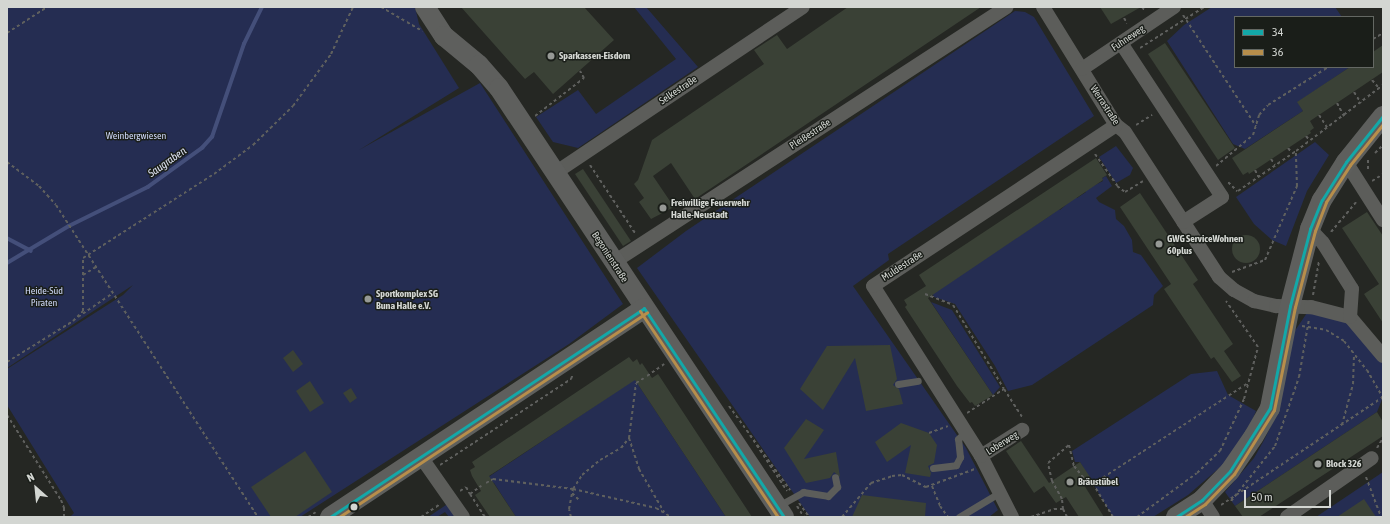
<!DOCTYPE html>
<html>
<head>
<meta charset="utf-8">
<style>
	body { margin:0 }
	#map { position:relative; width:1390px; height:524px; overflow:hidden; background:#252723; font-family:"Asap Condensed",sans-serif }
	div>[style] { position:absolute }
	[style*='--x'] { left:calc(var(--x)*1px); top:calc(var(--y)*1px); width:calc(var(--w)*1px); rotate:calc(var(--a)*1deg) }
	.green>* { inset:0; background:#252d52 }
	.stream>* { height:3.5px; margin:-1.75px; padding:0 1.75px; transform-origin:1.75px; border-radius:1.75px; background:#444f7a }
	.building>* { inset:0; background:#3a4136 }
	.round { border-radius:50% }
	.path>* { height:2px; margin-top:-1px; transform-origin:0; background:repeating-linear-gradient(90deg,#5f605e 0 3px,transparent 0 6px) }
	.lane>* { height:7px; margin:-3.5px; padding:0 3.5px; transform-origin:3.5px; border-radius:3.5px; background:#5c5d5a }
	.street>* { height:14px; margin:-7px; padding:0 7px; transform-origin:7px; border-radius:7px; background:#5c5d5a }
	.secondary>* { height:20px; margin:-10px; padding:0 10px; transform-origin:10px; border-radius:10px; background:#5e5f5d }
	.bus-1>* { height:3px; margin:-1.5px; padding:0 1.5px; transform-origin:1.5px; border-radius:1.5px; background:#13a8a8 }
	.bus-2>* { height:3px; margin:-1.5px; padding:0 1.5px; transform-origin:1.5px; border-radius:1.5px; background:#b78e4b }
	.dots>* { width:11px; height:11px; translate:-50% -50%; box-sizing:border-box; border:2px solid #1a1e19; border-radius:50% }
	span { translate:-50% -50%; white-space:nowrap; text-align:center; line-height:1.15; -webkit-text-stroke:3px #1a1e19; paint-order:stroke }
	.street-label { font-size:10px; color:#d3d6d2 }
	.poi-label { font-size:10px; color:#d3d6d2; font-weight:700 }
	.left { translate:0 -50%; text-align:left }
	.park-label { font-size:10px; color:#cdd6f5 }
	.water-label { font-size:11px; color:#dfe3f3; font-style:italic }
	.frame { position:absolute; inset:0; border:8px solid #d3d6d2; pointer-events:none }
	.legend { position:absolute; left:1234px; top:16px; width:140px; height:52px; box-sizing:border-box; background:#1a1e19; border:1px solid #646863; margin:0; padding:5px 7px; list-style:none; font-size:12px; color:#d3d6d2 }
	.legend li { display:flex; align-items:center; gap:8px; height:20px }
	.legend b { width:20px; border:1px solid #646863 }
	.north { position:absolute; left:16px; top:468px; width:40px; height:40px; -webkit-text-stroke:3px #1a1e19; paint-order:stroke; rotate:333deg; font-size:11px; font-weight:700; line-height:16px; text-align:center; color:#d3d6d2 }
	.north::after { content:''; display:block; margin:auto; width:14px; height:18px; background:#d3d6d2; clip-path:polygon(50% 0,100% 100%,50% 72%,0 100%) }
	.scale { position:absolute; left:1244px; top:490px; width:87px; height:18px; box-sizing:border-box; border:2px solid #d3d6d2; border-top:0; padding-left:5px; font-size:12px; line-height:14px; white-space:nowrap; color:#d3d6d2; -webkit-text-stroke:3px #1a1e19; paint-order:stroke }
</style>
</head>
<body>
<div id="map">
	<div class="green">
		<i style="clip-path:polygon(7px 7px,415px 7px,419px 24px,459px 88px,359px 150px,480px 83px,623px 304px,569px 344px,300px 517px,70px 517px,74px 513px,7px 405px,7px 369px,123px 295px,133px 285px,7px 368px)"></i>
		<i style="clip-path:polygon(634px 7px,646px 7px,698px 67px,578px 148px,553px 142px,536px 117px,578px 90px,596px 114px,676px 59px)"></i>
		<i style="clip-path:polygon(1212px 7px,1335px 7px,1342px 17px,1235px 17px,1235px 67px,1350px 67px,1298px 102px,1303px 111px,1245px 149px,1233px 144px,1167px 41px,1184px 25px)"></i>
		<i style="clip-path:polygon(1015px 11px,1025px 12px,1034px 17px,1094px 116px,888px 254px,889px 260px,853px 286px,966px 448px,998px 510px,989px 517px,810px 517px,637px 268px,686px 231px)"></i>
		<i style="clip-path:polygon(1315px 142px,1329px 155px,1307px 191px,1286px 246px,1272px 240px,1254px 224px,1236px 197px)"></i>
		<i style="clip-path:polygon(1116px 146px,1133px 168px,1130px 175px,1116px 183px,1099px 157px)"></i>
		<i style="clip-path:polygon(1106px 176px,1112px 186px,1096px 198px,1099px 202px,1115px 210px,1116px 219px,1124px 226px,1132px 240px,1133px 252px,1141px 255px,1163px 286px,1154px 295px,1153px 305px,1032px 385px,1008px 391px,995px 366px,955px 304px,934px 297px,932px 293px,1051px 215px,1058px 208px,1060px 210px,1076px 196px,1077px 198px,1086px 192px,1085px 190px,1103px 181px,1102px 178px)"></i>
		<i style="clip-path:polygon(931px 302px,952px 310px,1000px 387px,993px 395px)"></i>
		<i style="clip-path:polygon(1311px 307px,1350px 317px,1383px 356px,1383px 397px,1377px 412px,1235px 506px,1225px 492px,1254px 458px,1263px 442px,1272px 424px,1294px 332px)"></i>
		<i style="clip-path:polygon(1217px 371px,1228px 395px,1256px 411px,1245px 438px,1232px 457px,1188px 495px,1153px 517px,1113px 517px,1080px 462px,1075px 462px,1072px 451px,1191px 374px)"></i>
		<i style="clip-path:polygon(641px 375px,639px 386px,726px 517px,516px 517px,494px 483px,484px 480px)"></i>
		<i style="clip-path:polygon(1383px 472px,1383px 517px,1316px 517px)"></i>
		<i style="clip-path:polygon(452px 501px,463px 517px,449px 517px,445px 512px,437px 517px,428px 517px)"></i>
	</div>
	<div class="stream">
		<i style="--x:7;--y:238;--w:27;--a:28"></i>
		<i style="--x:7;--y:263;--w:72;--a:-30.8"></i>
		<i style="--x:69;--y:226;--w:88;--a:-26.3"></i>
		<i style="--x:148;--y:187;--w:67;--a:-35.8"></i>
		<i style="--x:202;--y:148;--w:15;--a:-48"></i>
		<i style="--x:212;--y:137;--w:98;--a:-71"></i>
		<i style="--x:244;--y:44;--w:41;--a:-64.1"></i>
	</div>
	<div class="building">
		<i style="clip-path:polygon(461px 7px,584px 7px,614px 40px,553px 94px,534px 72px,525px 79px)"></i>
		<i style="clip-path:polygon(848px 7px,981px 7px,695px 199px,671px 163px,653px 176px,674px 207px,651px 219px,639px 202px,644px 198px,634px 184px,638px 180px,652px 140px,764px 64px,754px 50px,777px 35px,787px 49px)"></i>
		<i style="clip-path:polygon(1100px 7px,1141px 7px,1111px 24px)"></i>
		<i style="clip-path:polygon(1165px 43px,1235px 148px,1218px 160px,1148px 54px)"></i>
		<i style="clip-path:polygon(1383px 45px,1383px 72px,1310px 121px,1314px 128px,1310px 131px,1311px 133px,1249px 174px,1248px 172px,1243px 175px,1232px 158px,1303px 111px,1297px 102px,1350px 67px,1373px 67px,1373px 52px)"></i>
		<i style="clip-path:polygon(1096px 158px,1107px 175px,1102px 178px,1103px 180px,928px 298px,993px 395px,975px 406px,972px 402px,970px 403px,957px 386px,905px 307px,907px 305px,904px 300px,926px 286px,919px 275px)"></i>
		<i style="clip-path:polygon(583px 169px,631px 241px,623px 246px,575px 174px)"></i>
		<i style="clip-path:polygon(1140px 193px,1198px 280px,1193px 284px,1233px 344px,1224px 351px,1241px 376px,1232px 382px,1214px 357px,1211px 359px,1164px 289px,1171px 284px,1120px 207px)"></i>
		<i style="clip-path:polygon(1367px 212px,1383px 236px,1383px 323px,1364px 294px,1379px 284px,1342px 228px)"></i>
		<i class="round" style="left:1232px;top:235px;width:28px;height:28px"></i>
		<i style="clip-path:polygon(890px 345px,897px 379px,893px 385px,899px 389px,903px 404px,866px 411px,855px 358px,823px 410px,800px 389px,827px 346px)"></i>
		<i style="clip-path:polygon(293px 350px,303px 364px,293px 372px,283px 358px)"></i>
		<i style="clip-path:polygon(629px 357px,633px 362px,637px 359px,640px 365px,642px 363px,652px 378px,658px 374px,752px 517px,726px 517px,635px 380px,489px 476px,516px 517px,490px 517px,475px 495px,481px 491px,472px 476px,470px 470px,475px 467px,472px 462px)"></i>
		<i style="clip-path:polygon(310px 381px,324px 403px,310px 412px,296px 391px)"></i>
		<i style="clip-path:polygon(351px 388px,357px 398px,350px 403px,343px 393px)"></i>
		<i style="clip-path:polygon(1377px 412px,1383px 422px,1383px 436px,1259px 517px,1243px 517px,1235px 506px)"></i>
		<i style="clip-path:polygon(806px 419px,824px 430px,804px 459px,836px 452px,840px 477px,834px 472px,830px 478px,806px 483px,784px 448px)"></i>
		<i style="clip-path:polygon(901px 423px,929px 433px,937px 445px,934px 463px,928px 466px,931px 473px,930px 477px,905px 473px,911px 445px,887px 462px,875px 442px)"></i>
		<i style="clip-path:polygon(1021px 441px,1049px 483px,1080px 462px,1092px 480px,1084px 485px,1104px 517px,1079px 517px,1066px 497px,1056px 503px,1044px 486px,1034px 493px,1006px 451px)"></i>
		<i style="clip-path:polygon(305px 451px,332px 492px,295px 517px,271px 517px,251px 487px)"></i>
		<i style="clip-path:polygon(862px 495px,926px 503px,925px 517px,852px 517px)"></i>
		<i style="clip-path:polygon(1364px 499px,1376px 517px,1337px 517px)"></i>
	</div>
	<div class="path">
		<i style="--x:381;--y:7;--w:48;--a:30.3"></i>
		<i style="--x:1142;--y:7;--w:5;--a:53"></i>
		<i style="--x:1183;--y:15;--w:133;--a:56.7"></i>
		<i style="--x:1124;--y:18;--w:6;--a:59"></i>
		<i style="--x:7;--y:33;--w:48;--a:-33"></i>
		<i style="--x:1373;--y:39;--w:12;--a:-31"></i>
		<i style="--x:1140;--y:48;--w:76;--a:-32.6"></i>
		<i style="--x:1372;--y:80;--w:11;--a:49"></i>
		<i style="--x:1354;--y:92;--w:13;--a:58"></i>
		<i style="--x:1337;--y:103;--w:15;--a:62"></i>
		<i style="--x:1319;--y:115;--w:17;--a:57"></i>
		<i style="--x:535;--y:116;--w:62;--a:-37.8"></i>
		<i style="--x:584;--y:78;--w:8;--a:-120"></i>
		<i style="--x:1136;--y:125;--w:19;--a:-32"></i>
		<i style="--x:1306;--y:136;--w:6;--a:51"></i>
		<i style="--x:1288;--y:148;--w:6;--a:51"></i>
		<i style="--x:1375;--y:153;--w:11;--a:-45"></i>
		<i style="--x:1095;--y:154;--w:39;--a:55"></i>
		<i style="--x:1117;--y:186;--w:10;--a:37"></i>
		<i style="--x:1125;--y:192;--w:21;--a:-31"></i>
		<i style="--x:1271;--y:159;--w:7;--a:56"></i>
		<i style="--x:1368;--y:160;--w:11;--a:90"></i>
		<i style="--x:7;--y:162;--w:40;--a:37"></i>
		<i style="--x:39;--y:186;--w:25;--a:48"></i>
		<i style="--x:56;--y:205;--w:372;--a:57.1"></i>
		<i style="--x:590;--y:165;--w:82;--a:56.5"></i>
		<i style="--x:1216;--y:166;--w:48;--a:-40"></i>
		<i style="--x:1253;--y:135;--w:21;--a:-73"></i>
		<i style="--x:1259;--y:115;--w:13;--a:-48"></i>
		<i style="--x:1268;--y:105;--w:71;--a:-32.3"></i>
		<i style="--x:1255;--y:170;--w:7;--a:63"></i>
		<i style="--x:1372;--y:181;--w:13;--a:-32"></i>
		<i style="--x:1228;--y:182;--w:13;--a:45"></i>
		<i style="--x:1238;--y:191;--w:70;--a:-34.6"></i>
		<i style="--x:1331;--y:232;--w:39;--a:-50"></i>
		<i style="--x:1232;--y:272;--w:35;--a:-20"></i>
		<i style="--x:1265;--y:260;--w:81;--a:-66.6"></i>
		<i style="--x:1297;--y:186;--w:35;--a:-92"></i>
		<i style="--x:1296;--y:151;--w:109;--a:-37.2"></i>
		<i style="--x:83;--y:275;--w:15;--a:-32"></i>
		<i style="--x:925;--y:294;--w:30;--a:21"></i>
		<i style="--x:953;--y:305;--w:98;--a:58.7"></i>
		<i style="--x:1313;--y:295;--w:34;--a:-80"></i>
		<i style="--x:78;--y:317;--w:42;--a:-34.4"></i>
		<i style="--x:1302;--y:326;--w:24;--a:9"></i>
		<i style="--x:1326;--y:330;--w:21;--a:31"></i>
		<i style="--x:1344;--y:341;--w:37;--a:52"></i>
		<i style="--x:1367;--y:370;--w:32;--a:60"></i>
		<i style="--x:7;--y:362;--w:78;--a:-31.8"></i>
		<i style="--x:73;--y:321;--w:14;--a:-45"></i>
		<i style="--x:83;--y:311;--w:53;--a:-90"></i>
		<i style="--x:83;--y:258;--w:156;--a:-32.7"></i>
		<i style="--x:214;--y:174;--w:49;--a:-36.6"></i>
		<i style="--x:253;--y:145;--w:56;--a:-44.3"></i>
		<i style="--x:293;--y:106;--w:64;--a:-53.8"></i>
		<i style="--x:331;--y:54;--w:52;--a:-64.9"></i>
		<i style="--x:647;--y:376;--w:21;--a:-35"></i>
		<i style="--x:729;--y:406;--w:104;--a:54"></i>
		<i style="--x:967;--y:413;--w:44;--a:-33"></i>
		<i style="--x:1004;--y:389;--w:33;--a:57"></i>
		<i style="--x:7;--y:415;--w:101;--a:57.6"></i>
		<i style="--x:61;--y:500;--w:9;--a:69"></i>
		<i style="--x:64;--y:508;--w:9;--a:90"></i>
		<i style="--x:1342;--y:425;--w:42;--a:-75"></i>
		<i style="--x:1353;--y:384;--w:30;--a:-88"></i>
		<i style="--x:929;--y:433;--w:20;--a:-20"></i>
		<i style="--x:750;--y:435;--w:67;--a:56.5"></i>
		<i style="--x:629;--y:438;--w:33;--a:72"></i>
		<i style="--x:639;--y:469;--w:50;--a:59.8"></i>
		<i style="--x:1377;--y:448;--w:12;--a:-59"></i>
		<i style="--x:440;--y:465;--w:157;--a:-33.3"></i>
		<i style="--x:571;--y:379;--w:5;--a:-68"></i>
		<i style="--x:1366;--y:477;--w:43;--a:69.4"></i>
		<i style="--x:486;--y:483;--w:8;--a:-30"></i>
		<i style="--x:493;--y:479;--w:81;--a:7.1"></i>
		<i style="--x:573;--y:489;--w:85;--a:12.9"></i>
		<i style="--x:656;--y:508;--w:17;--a:31"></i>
		<i style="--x:932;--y:486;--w:22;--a:68"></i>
		<i style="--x:940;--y:506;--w:14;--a:54"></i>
		<i style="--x:460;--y:491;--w:7;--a:-34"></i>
		<i style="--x:466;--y:487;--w:8;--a:60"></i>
		<i style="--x:470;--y:494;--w:14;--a:-36"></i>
		<i style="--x:572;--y:493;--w:11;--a:45"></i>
		<i style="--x:470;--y:494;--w:27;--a:57"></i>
		<i style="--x:1231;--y:501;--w:70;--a:-51.3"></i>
		<i style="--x:1275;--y:446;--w:73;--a:-70.8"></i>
		<i style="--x:1299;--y:377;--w:59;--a:-80.2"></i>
		<i style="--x:799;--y:503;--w:17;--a:54"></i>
		<i style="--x:1221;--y:505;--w:195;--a:-33.7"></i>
		<i style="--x:797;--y:506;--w:13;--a:58"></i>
		<i style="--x:1063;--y:509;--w:10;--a:-96"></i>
		<i style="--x:1062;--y:499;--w:21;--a:-119"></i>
		<i style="--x:1052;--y:481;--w:18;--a:-103"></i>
		<i style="--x:1048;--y:463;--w:28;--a:-41"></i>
		<i style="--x:1069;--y:445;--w:22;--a:77"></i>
		<i style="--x:1074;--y:466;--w:22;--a:51"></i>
		<i style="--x:1088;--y:483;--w:5;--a:11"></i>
		<i style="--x:308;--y:517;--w:9;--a:-32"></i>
		<i style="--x:421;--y:517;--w:23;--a:-34"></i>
		<i style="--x:571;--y:517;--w:8;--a:-104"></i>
		<i style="--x:569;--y:509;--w:20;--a:-79"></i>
		<i style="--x:573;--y:489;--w:17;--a:-57"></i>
		<i style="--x:582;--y:475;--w:23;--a:-40"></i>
		<i style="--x:600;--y:460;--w:24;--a:-30"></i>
		<i style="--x:621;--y:448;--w:13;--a:-51"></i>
		<i style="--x:629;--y:438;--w:55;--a:-82.7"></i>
		<i style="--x:636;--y:383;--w:9;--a:-32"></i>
		<i style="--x:842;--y:517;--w:45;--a:-49.5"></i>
		<i style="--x:871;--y:483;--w:22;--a:-18"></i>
		<i style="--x:892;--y:476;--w:10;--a:-6"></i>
		<i style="--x:902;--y:475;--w:27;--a:27"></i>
		<i style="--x:926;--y:487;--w:52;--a:-20.2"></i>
		<i style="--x:1031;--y:517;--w:24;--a:-19"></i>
		<i style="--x:1054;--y:509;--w:9;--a:0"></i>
		<i style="--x:1063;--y:509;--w:9;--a:63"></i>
		<i style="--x:1113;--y:517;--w:39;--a:-121"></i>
		<i style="--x:1093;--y:484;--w:185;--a:-33.1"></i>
		<i style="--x:1137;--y:517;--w:74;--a:-36.3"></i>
		<i style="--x:1197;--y:473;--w:32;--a:-44"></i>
		<i style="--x:1220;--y:451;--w:57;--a:-65.2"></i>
		<i style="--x:1244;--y:399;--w:54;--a:-74.9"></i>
		<i style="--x:1258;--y:347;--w:56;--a:-124.8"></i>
	</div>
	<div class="lane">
		<i style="--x:898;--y:384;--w:20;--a:-9"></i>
		<i style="--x:933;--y:468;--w:23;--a:-7"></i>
		<i style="--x:956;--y:465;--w:9;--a:-63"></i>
		<i style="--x:960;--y:457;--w:18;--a:-96"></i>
		<i style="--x:958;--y:439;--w:10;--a:-45"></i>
		<i style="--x:778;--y:506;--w:29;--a:-29"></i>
		<i style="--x:803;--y:492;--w:25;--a:9"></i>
		<i style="--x:828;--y:496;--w:13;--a:-45"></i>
		<i style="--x:837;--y:487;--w:10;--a:-101"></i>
		<i style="--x:959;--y:517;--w:47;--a:-31"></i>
	</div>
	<div class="street">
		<i style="--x:1043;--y:7;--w:139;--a:58.3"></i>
		<i style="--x:1116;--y:125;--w:11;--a:38"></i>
		<i style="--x:1125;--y:132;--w:173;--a:57"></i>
		<i style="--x:1219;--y:277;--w:20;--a:41"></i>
		<i style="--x:1234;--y:290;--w:23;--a:29"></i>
		<i style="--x:1254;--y:301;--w:23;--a:13"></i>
		<i style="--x:1276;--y:306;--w:35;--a:2"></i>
		<i style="--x:1311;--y:307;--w:40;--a:14.4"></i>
		<i style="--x:1350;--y:317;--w:51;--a:49.8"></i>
		<i style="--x:1121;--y:43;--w:184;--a:56.7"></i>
		<i style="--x:1222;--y:197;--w:46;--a:147.3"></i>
		<i style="--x:1082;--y:69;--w:111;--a:-34"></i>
		<i style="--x:1346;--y:162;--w:69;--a:57.5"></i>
		<i style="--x:555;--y:173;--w:298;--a:-33.8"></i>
		<i style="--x:1310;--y:229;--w:19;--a:47"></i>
		<i style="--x:1323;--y:243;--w:54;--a:57.8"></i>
		<i style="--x:1352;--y:289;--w:28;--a:94"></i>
		<i style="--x:614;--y:262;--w:468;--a:-33"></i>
		<i style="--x:981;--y:456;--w:49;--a:-32.4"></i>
		<i style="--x:421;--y:457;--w:73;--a:55"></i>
		<i style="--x:1202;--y:500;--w:20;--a:57"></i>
		<i style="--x:1012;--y:517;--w:68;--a:-116.9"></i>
		<i style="--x:981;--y:456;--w:201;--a:-122.4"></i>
		<i style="--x:873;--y:286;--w:291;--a:-33.5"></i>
		<i style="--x:1287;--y:517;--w:103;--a:-34.8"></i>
	</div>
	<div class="secondary">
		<i style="--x:425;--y:7;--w:35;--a:57"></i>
		<i style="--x:444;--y:36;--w:45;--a:39.6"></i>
		<i style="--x:479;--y:65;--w:30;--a:49"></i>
		<i style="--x:499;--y:88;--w:515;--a:56.4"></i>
		<i style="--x:330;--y:517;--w:377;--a:-33.6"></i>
		<i style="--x:1176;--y:517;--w:31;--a:-33"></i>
		<i style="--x:1202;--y:500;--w:40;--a:-46"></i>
		<i style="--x:1230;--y:471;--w:42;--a:-55.6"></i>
		<i style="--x:1254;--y:436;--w:32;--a:-60"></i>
		<i style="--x:1270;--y:408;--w:104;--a:-78.9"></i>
		<i style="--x:1290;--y:306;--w:80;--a:-75.4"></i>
		<i style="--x:1310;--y:229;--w:31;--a:-68"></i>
		<i style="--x:1322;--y:200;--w:45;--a:-57.7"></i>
		<i style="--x:1346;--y:162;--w:59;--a:-51.2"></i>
	</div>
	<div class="bus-1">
		<i style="--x:644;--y:308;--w:252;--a:56.2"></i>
		<i style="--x:330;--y:517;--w:377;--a:-33.6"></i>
		<i style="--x:1176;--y:517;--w:31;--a:-33"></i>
		<i style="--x:1202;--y:500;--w:40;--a:-46"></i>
		<i style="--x:1230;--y:471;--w:75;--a:-57.6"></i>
		<i style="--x:1270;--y:408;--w:104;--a:-78.9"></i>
		<i style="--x:1290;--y:306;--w:80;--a:-75.4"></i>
		<i style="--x:1310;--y:229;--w:31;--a:-68"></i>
		<i style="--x:1322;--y:200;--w:45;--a:-57.7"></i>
		<i style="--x:1346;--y:162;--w:59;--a:-51.2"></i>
	</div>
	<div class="bus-2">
		<i style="--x:640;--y:311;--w:248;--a:56.2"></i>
		<i style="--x:339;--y:517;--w:370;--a:-33.6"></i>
		<i style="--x:1185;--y:517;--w:24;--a:-33"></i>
		<i style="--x:1205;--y:504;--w:42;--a:-46"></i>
		<i style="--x:1234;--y:474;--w:75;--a:-58"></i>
		<i style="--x:1274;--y:410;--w:105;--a:-78.5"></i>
		<i style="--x:1295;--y:307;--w:79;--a:-75.3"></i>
		<i style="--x:1315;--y:231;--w:31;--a:-69"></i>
		<i style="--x:1326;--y:202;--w:44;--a:-57"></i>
		<i style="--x:1350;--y:165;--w:53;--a:-51.2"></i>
	</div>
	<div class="dots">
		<i style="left:551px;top:56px;background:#969995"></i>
		<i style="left:663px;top:208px;background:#969995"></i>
		<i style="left:1159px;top:244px;background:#969995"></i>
		<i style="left:368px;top:299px;background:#969995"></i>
		<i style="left:1318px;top:464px;background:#969995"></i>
		<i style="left:1070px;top:482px;background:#969995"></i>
		<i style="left:354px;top:507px;background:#d3d6d2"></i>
	</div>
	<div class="street-label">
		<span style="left:1128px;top:38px;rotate:-34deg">Fuhneweg</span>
		<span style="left:678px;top:90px;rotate:-34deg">Selkestraße</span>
		<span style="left:1105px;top:105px;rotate:57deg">Werrastraße</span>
		<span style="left:810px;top:134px;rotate:-33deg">Pleißestraße</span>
		<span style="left:610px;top:257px;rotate:57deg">Begonienstraße</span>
		<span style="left:902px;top:266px;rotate:-33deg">Muldestraße</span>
		<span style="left:1002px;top:443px;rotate:-32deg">Loberweg</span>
	</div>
	<div class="poi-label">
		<span class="left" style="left:559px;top:56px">Sparkassen-Eisdom</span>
		<span class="left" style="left:671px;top:208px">Freiwillige Feuerwehr<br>Halle-Neustadt</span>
		<span class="left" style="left:1167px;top:244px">GWG ServiceWohnen<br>60plus</span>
		<span class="left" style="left:376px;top:299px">Sportkomplex SG<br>Buna Halle e.V.</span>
		<span class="left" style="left:1326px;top:464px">Block 326</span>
		<span class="left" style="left:1078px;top:482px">Bräustübel</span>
	</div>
	<div class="park-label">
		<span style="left:136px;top:136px">Weinbergwiesen</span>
		<span style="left:44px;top:296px">Heide-Süd<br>Piraten</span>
	</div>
	<div class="water-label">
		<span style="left:167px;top:162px;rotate:-35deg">Saugraben</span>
	</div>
	<div class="frame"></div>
	<ul class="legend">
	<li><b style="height:5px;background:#13a8a8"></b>34</li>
	<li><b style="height:5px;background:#b78e4b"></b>36</li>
	</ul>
	<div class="north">N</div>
	<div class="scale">50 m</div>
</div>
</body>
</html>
